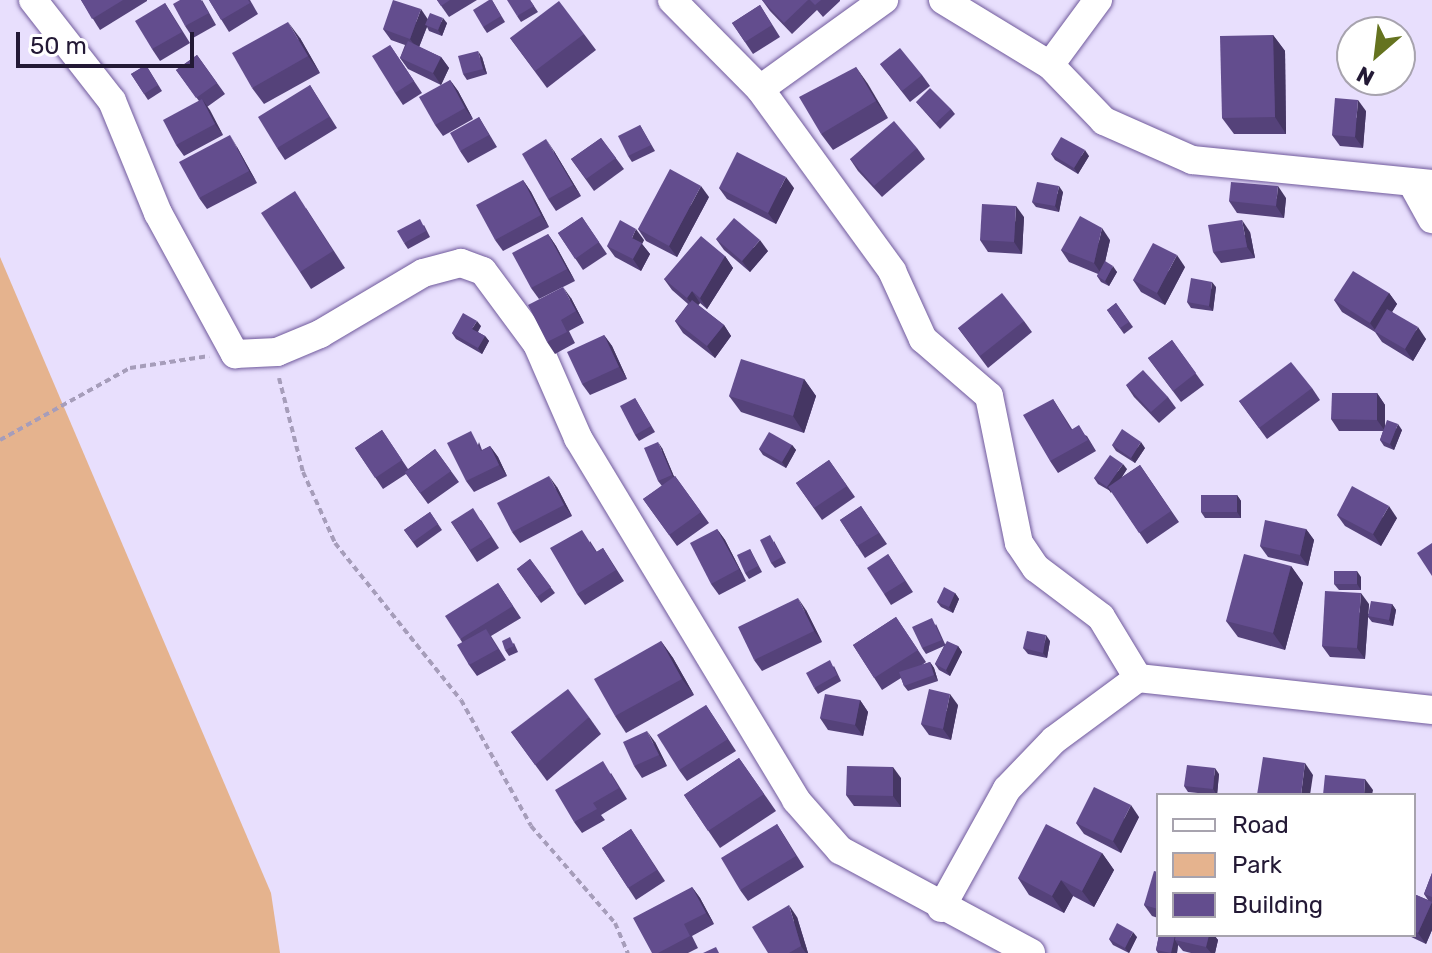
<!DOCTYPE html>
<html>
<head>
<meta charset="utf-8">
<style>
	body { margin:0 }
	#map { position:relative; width:1432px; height:953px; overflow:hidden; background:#e8dffd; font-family:Rubik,sans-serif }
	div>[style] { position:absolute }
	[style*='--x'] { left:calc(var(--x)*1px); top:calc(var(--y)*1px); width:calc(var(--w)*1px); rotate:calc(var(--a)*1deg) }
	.green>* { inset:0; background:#e5b38e }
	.path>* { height:4px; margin-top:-2px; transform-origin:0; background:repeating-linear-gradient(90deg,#a69dba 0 6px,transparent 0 10px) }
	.roads { filter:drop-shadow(0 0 2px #705a9c) drop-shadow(0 0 2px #705a9c) }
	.minor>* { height:28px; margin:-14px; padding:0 14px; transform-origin:14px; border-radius:14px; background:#fff }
	.wall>* { inset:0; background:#55427a }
	.shaded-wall>* { inset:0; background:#453663 }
	.building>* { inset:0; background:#634d8e }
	span { translate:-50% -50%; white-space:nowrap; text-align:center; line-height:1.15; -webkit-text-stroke:8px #fff; paint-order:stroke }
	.legend { position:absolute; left:1156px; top:793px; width:260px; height:144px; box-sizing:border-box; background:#fff; border:2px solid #a7a3ae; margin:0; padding:10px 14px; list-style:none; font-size:24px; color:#231935 }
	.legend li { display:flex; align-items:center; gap:16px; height:40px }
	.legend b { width:40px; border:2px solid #a7a3ae }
	.north { position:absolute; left:1336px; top:16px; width:80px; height:80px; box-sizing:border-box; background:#fff; border:2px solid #a7a3ae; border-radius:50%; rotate:208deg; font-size:22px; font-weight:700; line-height:32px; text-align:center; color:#231935 }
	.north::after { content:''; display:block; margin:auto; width:28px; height:36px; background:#65731f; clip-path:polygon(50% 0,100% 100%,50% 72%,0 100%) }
	.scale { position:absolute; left:16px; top:32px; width:178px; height:36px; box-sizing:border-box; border:4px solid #231935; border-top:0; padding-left:10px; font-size:24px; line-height:28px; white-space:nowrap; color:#231935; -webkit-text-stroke:6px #fff; paint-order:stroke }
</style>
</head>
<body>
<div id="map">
	<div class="green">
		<i style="clip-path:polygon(0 257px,271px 893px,280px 953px,0 953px)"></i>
	</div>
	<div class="path">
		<i style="--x:279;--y:378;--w:97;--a:75.7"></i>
		<i style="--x:303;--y:472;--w:78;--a:65.7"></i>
		<i style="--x:335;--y:543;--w:201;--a:51.3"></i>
		<i style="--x:461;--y:700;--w:144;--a:60.9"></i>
		<i style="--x:531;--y:826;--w:128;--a:49.1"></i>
		<i style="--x:615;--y:923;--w:33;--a:67"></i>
		<i style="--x:0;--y:440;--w:149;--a:-29"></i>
		<i style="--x:130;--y:368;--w:80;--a:-8.6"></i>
	</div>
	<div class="roads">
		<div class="minor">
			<i style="--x:33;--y:0;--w:128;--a:52"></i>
			<i style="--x:112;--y:101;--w:121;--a:67.7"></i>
			<i style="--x:158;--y:213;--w:161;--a:61.4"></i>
			<i style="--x:235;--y:354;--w:42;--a:-2.7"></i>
			<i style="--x:277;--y:352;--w:47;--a:-22.7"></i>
			<i style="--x:320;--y:334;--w:120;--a:-30.6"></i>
			<i style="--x:423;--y:273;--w:39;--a:-15"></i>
			<i style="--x:461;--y:263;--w:23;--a:20"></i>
			<i style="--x:483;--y:271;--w:91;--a:53.5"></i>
			<i style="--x:537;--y:344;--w:103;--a:66.4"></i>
			<i style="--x:578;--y:438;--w:423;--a:58.9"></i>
			<i style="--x:796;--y:800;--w:67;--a:48.7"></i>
			<i style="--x:840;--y:850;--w:217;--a:28.3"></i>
			<i style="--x:672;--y:0;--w:125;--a:45.3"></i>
			<i style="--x:760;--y:89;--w:225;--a:54"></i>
			<i style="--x:892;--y:271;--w:75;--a:65.5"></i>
			<i style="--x:923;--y:339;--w:87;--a:40.8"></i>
			<i style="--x:989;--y:396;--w:150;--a:78.5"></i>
			<i style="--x:1019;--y:543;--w:30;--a:56"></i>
			<i style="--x:1036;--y:568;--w:81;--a:37"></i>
			<i style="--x:1101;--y:617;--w:71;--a:58.8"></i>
			<i style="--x:943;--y:0;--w:125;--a:31.3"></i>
			<i style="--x:1050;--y:65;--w:78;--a:46"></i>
			<i style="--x:1104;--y:121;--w:96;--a:23.9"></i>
			<i style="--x:1192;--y:160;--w:241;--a:5.7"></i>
			<i style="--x:1050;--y:65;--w:81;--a:-53.6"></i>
			<i style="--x:760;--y:89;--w:153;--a:-35.7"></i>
			<i style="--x:1413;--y:185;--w:39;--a:61"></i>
			<i style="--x:941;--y:908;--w:136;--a:-61"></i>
			<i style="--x:1007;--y:789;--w:68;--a:-46.2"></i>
			<i style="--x:1054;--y:740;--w:104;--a:-36.4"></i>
			<i style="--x:1138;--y:678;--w:296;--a:6.2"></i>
		</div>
	</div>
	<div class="wall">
		<i style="clip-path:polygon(81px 0,147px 0,147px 1px,100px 30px)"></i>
		<i style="clip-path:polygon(202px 0,216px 25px,193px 38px,185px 26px)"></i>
		<i style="clip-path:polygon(209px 0,250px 0,258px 14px,229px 32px)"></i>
		<i style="clip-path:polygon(437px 0,477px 0,449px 17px)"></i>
		<i style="clip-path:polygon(492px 0,505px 22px,487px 33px,483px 27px)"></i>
		<i style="clip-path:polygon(530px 0,538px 12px,521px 22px,517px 16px)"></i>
		<i style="clip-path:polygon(762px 0,840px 0,840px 1px,823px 17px,817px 10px,792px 34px,770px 11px)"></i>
		<i style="clip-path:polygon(165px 3px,190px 43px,160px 61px,152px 49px)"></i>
		<i style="clip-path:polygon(760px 5px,780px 37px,753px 54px,732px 23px)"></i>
		<i style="clip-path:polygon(428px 19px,447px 23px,442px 36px,429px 31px,427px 27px,419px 47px,441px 57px,449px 68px,441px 85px,408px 69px,400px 58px,405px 45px,391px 40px,383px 29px)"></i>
		<i style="clip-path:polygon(584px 34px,596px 50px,547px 88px,510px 38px)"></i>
		<i style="clip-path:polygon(1273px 35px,1285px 51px,1286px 134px,1234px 134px,1222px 118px)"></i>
		<i style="clip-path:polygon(300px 38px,320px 73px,264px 104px,252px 88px)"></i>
		<i style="clip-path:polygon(390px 45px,422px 93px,403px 105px,395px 93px)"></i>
		<i style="clip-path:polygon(197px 55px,225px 94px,207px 107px,223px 135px,184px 156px,176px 145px,199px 101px,176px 70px)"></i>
		<i style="clip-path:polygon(482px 57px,487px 74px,467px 80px,463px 74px)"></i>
		<i style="clip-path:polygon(880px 64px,922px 75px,930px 86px,910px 102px)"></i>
		<i style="clip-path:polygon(146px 65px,162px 91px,148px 100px,131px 74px)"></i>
		<i style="clip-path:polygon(856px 67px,888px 118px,833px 150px,821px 134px)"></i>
		<i style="clip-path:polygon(450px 80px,458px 91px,473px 119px,443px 136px,435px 125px)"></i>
		<i style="clip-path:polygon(310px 85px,337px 128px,285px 160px,277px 148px)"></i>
		<i style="clip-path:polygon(916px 102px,951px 109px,955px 114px,940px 129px)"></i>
		<i style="clip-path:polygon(1366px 111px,1363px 148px,1340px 146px,1332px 135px)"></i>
		<i style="clip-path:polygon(479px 117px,497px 147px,468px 163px,460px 151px)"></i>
		<i style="clip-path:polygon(640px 125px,655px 151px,632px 162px,628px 156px)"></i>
		<i style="clip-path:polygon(601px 138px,624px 169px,594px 191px,571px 159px)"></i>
		<i style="clip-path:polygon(237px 147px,257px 183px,207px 209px,199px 198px)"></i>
		<i style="clip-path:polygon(917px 148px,925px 159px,882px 197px,858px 171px,850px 159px)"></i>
		<i style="clip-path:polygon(554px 151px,581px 196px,556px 211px,548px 199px)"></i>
		<i style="clip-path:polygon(1051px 154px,1089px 156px,1078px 174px,1055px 160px)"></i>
		<i style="clip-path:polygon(523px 180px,531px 192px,549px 227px,503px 251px,495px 240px)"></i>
		<i style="clip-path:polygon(719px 188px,794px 188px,776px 224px,727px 199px)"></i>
		<i style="clip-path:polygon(1063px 192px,1059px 212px,1036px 207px,1032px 202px)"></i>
		<i style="clip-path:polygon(709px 197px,677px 257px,646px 241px,638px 229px)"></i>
		<i style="clip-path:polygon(1286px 198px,1284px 218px,1237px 213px,1229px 201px)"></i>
		<i style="clip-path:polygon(306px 208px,345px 268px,311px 289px,300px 272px)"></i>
		<i style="clip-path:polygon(582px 217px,607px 254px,583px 270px,558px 233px)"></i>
		<i style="clip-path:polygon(1024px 217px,1022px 254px,988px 252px,980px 240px)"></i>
		<i style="clip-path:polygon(424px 225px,430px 237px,408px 249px,404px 243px)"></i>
		<i style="clip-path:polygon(1250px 232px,1255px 258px,1221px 263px,1213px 252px)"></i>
		<i style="clip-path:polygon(548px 234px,556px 246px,575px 281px,539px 299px,531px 288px)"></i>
		<i style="clip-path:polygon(716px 239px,768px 251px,750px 272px,724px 250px)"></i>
		<i style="clip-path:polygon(644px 240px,642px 244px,650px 254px,641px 271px,615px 257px,607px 246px)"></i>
		<i style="clip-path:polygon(1110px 240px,1105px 262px,1117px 272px,1109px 286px,1101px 282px,1097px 276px,1098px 274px,1069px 262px,1061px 250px)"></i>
		<i style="clip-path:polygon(725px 256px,733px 268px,707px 309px,700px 303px,698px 305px,724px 325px,731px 336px,715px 358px,683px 333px,675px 321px,688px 304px,672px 290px,664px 279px)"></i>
		<i style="clip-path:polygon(1185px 267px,1165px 305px,1141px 292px,1133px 280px)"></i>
		<i style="clip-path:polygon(1216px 287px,1213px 311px,1191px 308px,1187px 302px)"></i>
		<i style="clip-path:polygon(1389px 293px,1397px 304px,1392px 312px,1426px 339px,1413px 361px,1382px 342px,1375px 332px,1342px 312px,1334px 300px)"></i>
		<i style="clip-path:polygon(571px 298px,584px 323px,569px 331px,575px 343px,555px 354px,547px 342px)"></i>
		<i style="clip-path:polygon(1116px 303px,1133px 327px,1124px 334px,1107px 310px)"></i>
		<i style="clip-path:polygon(1024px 321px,1032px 332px,988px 368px,958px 328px)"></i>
		<i style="clip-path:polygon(481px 326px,478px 332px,485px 336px,489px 341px,482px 354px,456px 339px,452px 333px)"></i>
		<i style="clip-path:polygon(604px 335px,612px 346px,627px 379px,590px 395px,582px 384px)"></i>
		<i style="clip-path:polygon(1172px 340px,1204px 385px,1181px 402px,1148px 358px)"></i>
		<i style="clip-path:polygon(804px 379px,816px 396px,804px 433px,741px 412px,729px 396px)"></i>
		<i style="clip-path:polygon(1126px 385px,1168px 397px,1176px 408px,1159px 423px,1134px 397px)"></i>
		<i style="clip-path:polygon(1312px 388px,1320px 400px,1267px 439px,1239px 401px)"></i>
		<i style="clip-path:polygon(1377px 393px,1385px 405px,1385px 426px,1402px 430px,1394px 450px,1384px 446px,1380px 440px,1383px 431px,1339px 431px,1331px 419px)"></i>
		<i style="clip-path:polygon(635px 398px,655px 432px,639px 441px,635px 435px)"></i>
		<i style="clip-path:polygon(1053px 399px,1072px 429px,1087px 436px,1096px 451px,1058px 473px,1050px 461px)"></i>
		<i style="clip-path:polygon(382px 430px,408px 469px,435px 449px,459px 482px,428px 504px,406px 474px,383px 489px,355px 448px)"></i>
		<i style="clip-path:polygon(479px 442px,482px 450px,490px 446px,498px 457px,507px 476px,474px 492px,466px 481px)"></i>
		<i style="clip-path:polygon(792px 445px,796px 450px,786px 468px,763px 455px,759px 449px)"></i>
		<i style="clip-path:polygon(1112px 445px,1145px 448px,1135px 463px,1116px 451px)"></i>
		<i style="clip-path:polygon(662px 448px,674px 477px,675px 476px,709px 523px,677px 546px,643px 499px,662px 486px,658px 481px)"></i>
		<i style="clip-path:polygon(829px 460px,855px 497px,822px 520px,796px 483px)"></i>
		<i style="clip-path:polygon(1140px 465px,1179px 522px,1147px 544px,1112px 492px,1098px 484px,1094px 478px,1127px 469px,1122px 477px)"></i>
		<i style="clip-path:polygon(557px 487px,572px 516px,520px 543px,512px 532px)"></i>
		<i style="clip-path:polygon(1237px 495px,1241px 501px,1241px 518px,1205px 518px,1201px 512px)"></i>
		<i style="clip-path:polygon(861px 506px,887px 544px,865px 558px,840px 520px)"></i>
		<i style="clip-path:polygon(430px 512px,442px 530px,417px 548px,404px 530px)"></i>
		<i style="clip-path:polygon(1337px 515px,1397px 518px,1381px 546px,1345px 526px)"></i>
		<i style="clip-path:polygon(481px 520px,499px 548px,477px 562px,451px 522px)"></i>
		<i style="clip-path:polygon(717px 529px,725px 540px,746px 581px,719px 595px,711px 584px)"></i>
		<i style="clip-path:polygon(1306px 529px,1314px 540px,1308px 566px,1268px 557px,1260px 546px)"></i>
		<i style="clip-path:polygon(590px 541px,597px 552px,603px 548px,624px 581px,585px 605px,577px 594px)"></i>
		<i style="clip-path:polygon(774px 541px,786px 563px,775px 568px,771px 563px)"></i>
		<i style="clip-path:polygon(750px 549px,762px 572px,749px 579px,745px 573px)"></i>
		<i style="clip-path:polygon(888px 554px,913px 592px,891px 605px,884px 594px)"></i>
		<i style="clip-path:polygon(530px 559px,555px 593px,541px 603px,517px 569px)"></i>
		<i style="clip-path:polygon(1291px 566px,1303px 583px,1285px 650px,1238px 637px,1226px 621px)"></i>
		<i style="clip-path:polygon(1361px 577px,1361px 590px,1339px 590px,1334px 584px)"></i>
		<i style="clip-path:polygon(498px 583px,521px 618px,491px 636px,506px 660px,477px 676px,469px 665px,462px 642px,460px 639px)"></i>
		<i style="clip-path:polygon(955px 593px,959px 599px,953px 613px,941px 607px,937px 602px)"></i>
		<i style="clip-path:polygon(1369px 604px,1368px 614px,1392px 604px,1396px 610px,1393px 626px,1372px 622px,1368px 617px,1365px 659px,1330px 657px,1322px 646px)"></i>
		<i style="clip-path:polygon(806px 610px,822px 642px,762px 671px,754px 660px)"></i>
		<i style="clip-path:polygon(896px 617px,926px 662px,922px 665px,930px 662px,934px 668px,938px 681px,908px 691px,904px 686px,901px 678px,882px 690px,853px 645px)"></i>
		<i style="clip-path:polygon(936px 624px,945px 644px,958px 646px,962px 652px,950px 676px,939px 670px,935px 664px,944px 646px,926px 654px,922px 648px)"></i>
		<i style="clip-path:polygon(661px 641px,673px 658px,694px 695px,626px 733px,615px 716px)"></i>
		<i style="clip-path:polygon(1050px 641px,1047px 658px,1028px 654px,1023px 648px)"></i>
		<i style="clip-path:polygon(514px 643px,518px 652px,509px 656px,505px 650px)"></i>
		<i style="clip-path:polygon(834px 666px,841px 681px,818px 694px,814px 688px)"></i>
		<i style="clip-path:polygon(860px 700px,868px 712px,863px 736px,828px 730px,820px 718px)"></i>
		<i style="clip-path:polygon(706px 705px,736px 751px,687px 781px,679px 770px)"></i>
		<i style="clip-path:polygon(958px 705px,951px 740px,929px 735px,921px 724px)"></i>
		<i style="clip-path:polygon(589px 717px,601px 734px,547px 781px,511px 732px)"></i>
		<i style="clip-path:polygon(655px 742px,667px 766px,642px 778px,634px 766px)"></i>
		<i style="clip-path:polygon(739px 758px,776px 811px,720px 848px,684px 795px)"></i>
		<i style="clip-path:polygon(611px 773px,627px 799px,601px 815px,605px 820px,582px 833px,574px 822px)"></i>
		<i style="clip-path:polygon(1219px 774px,1217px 795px,1188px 792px,1184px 786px)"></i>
		<i style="clip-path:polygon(901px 778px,901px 807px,854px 806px,846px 795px)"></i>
		<i style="clip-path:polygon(1139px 817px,1121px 853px,1084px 834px,1076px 823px)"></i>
		<i style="clip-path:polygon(777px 824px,804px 867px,748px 901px,740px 890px)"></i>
		<i style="clip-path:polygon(631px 829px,665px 881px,636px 900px,602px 848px)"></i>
		<i style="clip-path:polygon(1102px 853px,1114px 870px,1094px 907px,1073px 896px,1064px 913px,1029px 895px,1018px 878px)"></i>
		<i style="clip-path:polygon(1158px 872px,1158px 918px,1152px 916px,1144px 905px)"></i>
		<i style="clip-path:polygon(1432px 873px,1432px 930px,1426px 944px,1407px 935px,1414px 935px,1414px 894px,1428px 900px,1424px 894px)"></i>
		<i style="clip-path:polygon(692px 887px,700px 898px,714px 924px,692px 936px,698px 948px,688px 953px,652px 953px)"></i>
		<i style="clip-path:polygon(797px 917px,808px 953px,768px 953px)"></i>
		<i style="clip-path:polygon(1159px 935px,1214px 935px,1218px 940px,1215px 953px,1191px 953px,1183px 951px,1178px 945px,1177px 953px,1158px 953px,1156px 950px)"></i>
		<i style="clip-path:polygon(1137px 937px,1129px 953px,1113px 945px,1109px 939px)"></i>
	</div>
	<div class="shaded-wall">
		<i style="clip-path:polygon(421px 9px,429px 21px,418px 50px,410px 39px)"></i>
		<i style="clip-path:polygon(443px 18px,447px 23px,442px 36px,438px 30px)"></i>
		<i style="clip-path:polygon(288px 22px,300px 38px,320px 73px,308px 56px)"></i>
		<i style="clip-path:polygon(1273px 35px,1285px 51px,1286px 134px,1275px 117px)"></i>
		<i style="clip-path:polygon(478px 51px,482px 57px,487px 74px,483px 69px)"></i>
		<i style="clip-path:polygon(441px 57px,449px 68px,441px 85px,433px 73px)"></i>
		<i style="clip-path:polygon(856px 67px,868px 84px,888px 118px,876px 101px)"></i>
		<i style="clip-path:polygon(450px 80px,458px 91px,473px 119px,465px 108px)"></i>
		<i style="clip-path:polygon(202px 99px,210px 110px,223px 135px,215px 124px)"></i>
		<i style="clip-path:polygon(1358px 100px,1366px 111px,1363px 148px,1355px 137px)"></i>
		<i style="clip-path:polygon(230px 135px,237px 147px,257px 183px,249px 171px)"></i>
		<i style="clip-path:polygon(546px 139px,554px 151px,581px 196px,573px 185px)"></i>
		<i style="clip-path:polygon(1085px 150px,1089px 156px,1078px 174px,1074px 168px)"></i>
		<i style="clip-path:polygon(786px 177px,794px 188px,776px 224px,768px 213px)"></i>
		<i style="clip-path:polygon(523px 180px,531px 192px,549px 227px,541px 215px)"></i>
		<i style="clip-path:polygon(701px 186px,709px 197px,677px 257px,669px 246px)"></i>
		<i style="clip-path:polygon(1059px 186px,1063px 192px,1059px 212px,1055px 206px)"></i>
		<i style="clip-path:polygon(1278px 186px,1286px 198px,1284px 218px,1276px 206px)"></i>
		<i style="clip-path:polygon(1016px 206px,1024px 217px,1022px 254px,1014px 242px)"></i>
		<i style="clip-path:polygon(1242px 220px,1250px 232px,1255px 258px,1247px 247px)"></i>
		<i style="clip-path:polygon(1102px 228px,1110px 240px,1102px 275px,1094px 263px)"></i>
		<i style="clip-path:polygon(636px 229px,644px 240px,642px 244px,650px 254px,641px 271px,633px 259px,632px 238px)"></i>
		<i style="clip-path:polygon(548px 234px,556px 246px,575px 281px,567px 269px)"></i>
		<i style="clip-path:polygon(760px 240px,768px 251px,750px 272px,742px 261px)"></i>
		<i style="clip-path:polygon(1177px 255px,1185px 267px,1165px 305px,1157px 293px)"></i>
		<i style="clip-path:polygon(725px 256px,733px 268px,707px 309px,700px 298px)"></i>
		<i style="clip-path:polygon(1113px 266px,1117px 272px,1109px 286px,1105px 281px)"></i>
		<i style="clip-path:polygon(1212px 282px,1216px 287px,1213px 311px,1209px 306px)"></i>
		<i style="clip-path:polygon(563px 287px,571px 298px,584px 323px,576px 311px)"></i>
		<i style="clip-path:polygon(692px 291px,700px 303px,695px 309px,687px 298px)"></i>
		<i style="clip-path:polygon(1389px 293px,1397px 304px,1378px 334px,1370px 323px)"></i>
		<i style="clip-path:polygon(477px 321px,481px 326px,476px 334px,472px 329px)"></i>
		<i style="clip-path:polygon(724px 325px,731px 336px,715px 358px,707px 346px)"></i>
		<i style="clip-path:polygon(1418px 327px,1426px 339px,1413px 361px,1405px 349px)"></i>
		<i style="clip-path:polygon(604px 335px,612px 346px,627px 379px,619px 367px)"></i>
		<i style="clip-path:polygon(485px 336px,489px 341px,482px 354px,478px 348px)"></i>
		<i style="clip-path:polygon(804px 379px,816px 396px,804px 433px,793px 416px)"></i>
		<i style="clip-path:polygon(1377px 393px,1385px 405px,1385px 431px,1377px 420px)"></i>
		<i style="clip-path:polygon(1398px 424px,1402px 430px,1394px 450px,1390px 444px)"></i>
		<i style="clip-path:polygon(658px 442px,662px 448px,676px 481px,672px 475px)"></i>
		<i style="clip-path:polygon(1141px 442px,1145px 448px,1135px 463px,1131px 458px)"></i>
		<i style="clip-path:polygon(792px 445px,796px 450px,786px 468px,782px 462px)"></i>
		<i style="clip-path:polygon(490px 446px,498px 457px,507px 476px,499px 465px)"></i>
		<i style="clip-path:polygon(1123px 464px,1127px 469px,1111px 493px,1107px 487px)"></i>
		<i style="clip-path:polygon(549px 476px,557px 487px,572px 516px,564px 505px)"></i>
		<i style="clip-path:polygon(1237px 495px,1241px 501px,1241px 518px,1237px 512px)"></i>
		<i style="clip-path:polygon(1389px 506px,1397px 518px,1381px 546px,1373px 534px)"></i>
		<i style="clip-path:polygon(717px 529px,725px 540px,746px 581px,739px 569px)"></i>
		<i style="clip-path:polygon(1306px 529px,1314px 540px,1308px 566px,1300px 555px)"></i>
		<i style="clip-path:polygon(1291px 566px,1303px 583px,1285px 650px,1273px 633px)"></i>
		<i style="clip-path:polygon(1357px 571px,1361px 577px,1361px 590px,1357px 584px)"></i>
		<i style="clip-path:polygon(955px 593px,959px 599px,953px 613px,949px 607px)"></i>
		<i style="clip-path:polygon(1361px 593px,1369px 604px,1365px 659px,1357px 648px)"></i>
		<i style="clip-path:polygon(798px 598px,806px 610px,822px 642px,814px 631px)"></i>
		<i style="clip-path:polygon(1392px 604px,1396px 610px,1393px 626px,1389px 620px)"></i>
		<i style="clip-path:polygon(1046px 635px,1050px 641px,1047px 658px,1043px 653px)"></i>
		<i style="clip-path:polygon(661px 641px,673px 658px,694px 695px,682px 679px)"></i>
		<i style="clip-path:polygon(958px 646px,962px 652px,950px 676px,946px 670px)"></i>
		<i style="clip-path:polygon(930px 662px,934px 668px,938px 681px,934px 675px)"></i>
		<i style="clip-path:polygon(950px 694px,958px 705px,951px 740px,943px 729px)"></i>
		<i style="clip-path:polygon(860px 700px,868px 712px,863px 736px,855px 725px)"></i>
		<i style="clip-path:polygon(647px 731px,655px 742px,667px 766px,659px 755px)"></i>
		<i style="clip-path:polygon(1305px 763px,1313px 775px,1310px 795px,1301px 795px)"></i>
		<i style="clip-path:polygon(893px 767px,901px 778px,901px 807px,893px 796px)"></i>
		<i style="clip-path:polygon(1215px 768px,1219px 774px,1217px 795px,1213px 789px)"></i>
		<i style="clip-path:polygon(1365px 779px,1373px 790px,1372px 795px,1364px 795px)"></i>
		<i style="clip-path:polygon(1131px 805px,1139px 817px,1121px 853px,1113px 841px)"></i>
		<i style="clip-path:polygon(1102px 853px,1114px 870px,1094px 907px,1082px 891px)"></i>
		<i style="clip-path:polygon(1061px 880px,1073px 896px,1064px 913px,1052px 896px)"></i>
		<i style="clip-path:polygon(692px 887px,700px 898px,714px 924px,706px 913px)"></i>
		<i style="clip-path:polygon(1432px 902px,1432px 930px,1426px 944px,1418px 933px)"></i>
		<i style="clip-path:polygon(789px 905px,797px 917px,808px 953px,806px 953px,801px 946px)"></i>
		<i style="clip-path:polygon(1133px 932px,1137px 937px,1129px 953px,1125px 948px)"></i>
		<i style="clip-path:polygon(1175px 935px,1175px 940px,1178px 945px,1177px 953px,1171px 953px)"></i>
		<i style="clip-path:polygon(1209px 935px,1214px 935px,1218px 940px,1215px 953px,1211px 953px,1206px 947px)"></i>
	</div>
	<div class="building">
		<i style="clip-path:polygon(81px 0,123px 0,92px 19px)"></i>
		<i style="clip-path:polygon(180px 0,201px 0,209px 13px,185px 26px,173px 4px)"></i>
		<i style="clip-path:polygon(209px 0,248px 0,250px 3px,221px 20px)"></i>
		<i style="clip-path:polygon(393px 0,421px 9px,410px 39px,383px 29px)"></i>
		<i style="clip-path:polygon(437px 0,450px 0,441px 6px)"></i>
		<i style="clip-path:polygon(489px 0,492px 0,501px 16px,483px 27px,473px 10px)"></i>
		<i style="clip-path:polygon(507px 0,530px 0,534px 6px,517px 16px)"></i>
		<i style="clip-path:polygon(762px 0,808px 0,784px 23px)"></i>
		<i style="clip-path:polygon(810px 0,821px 0,815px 5px)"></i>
		<i style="clip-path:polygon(559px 1px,584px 34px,535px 71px,510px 38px)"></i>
		<i style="clip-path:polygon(165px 3px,182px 32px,152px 49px,135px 21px)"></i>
		<i style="clip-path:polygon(760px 5px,772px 25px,745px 42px,732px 23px)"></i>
		<i style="clip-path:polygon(430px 13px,443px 18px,438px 30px,425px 25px)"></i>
		<i style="clip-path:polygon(288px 22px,308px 56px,252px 88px,232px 53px)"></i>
		<i style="clip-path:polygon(1273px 35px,1275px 117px,1222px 118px,1220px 36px)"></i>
		<i style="clip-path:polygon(408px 41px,441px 57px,433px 73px,400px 58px)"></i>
		<i style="clip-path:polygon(390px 45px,414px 81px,395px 93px,372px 56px)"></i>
		<i style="clip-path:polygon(900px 48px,922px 75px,902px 91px,880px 64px)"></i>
		<i style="clip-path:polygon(478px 51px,483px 69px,463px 74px,458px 56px)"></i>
		<i style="clip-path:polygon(197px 55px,217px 83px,196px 98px,176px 70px)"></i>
		<i style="clip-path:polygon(146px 65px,158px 85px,144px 94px,131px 74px)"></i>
		<i style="clip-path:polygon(856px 67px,876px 101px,821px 134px,799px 97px)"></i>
		<i style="clip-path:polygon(450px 80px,465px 108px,435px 125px,419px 97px)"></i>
		<i style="clip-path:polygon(310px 85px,329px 117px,277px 148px,258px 117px)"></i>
		<i style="clip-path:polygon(930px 88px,951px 109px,936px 123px,916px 102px)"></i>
		<i style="clip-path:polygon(1335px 98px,1358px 100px,1355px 137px,1332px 135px)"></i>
		<i style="clip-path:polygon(202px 99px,215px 124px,176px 145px,163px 120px)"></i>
		<i style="clip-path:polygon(479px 117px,489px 135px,460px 151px,450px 133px)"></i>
		<i style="clip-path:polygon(894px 121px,917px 148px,874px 186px,850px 159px)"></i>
		<i style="clip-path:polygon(640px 125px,651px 145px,628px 156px,618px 136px)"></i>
		<i style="clip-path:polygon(230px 135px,249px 171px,199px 198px,179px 162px)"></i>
		<i style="clip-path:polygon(1061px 137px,1085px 150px,1074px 168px,1051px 154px)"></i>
		<i style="clip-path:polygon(601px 138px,616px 158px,586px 179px,571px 159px)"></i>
		<i style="clip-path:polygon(546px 139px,573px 185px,548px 199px,522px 154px)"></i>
		<i style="clip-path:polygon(737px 152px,786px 177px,768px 213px,719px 188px)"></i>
		<i style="clip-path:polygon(670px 169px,701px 186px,669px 246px,638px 229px)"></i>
		<i style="clip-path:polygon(523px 180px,541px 215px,495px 240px,476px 205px)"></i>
		<i style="clip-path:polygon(1037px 182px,1059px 186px,1055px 206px,1032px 202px)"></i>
		<i style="clip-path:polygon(1231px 182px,1278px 186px,1276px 206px,1229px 201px)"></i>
		<i style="clip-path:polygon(295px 191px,333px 251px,300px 272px,261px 213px)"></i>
		<i style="clip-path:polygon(982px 204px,1016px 206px,1014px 242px,980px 240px)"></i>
		<i style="clip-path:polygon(1080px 216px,1102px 228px,1094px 263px,1061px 250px)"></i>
		<i style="clip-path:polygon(582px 217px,599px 242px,575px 259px,558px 233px)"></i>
		<i style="clip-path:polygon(734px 218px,760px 240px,742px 261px,716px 239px)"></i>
		<i style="clip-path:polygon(420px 219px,426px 231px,404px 243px,397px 231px)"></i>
		<i style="clip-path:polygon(620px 220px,636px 229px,632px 238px,642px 243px,633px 259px,607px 246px)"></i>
		<i style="clip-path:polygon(1242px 220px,1247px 247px,1213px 252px,1208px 225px)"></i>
		<i style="clip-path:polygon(548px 234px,567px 269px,531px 288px,512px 253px)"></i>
		<i style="clip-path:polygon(701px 236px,725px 256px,700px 298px,692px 291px,687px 298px,664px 279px)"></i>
		<i style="clip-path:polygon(1153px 243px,1177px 255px,1157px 293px,1133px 280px)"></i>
		<i style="clip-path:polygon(1105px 261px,1113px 266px,1105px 281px,1097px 276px)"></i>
		<i style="clip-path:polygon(1353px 271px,1389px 293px,1370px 323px,1334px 300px)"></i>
		<i style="clip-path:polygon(1191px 278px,1212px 282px,1209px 306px,1187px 302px)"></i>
		<i style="clip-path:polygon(563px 287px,576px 311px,561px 320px,567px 332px,547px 342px,528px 305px)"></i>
		<i style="clip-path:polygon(1002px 293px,1024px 321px,980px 356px,958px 328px)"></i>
		<i style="clip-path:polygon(692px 300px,724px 325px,707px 346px,675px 321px)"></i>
		<i style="clip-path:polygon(1116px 303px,1129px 322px,1120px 328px,1107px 310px)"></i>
		<i style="clip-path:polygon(1387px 309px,1418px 327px,1405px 349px,1374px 331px)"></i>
		<i style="clip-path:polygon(463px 313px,477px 321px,472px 329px,485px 336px,478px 348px,452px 333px)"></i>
		<i style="clip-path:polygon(604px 335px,619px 367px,582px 384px,567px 352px)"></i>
		<i style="clip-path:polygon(1172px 340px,1196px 373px,1173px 391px,1148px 358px)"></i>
		<i style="clip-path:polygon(741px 359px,804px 379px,793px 416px,729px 396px)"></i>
		<i style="clip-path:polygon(1291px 362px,1312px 388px,1259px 428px,1239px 401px)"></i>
		<i style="clip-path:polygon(1143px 370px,1168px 397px,1151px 412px,1126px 385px)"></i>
		<i style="clip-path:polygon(1332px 393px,1377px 393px,1377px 420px,1331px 419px)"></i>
		<i style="clip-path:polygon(635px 398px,651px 426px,635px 435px,620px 406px)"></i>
		<i style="clip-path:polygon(1053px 399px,1071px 430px,1079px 425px,1088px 440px,1050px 461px,1023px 415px)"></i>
		<i style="clip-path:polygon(1387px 420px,1398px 424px,1390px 444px,1380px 440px)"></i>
		<i style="clip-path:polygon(1122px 429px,1141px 442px,1131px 458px,1112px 445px)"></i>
		<i style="clip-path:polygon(382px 430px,402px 460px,375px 478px,355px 448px)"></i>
		<i style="clip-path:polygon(471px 431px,481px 451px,490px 446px,499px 465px,466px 481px,447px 443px)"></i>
		<i style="clip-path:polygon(769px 432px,792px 445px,782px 462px,759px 449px)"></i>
		<i style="clip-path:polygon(658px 442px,672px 475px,658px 481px,644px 448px)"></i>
		<i style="clip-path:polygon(435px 449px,451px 471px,420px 493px,405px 472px)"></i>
		<i style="clip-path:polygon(1110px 455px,1123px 464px,1107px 487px,1094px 478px)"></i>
		<i style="clip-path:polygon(829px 460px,847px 486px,814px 508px,796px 483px)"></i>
		<i style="clip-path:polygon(1140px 465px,1171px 511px,1139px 533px,1108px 487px)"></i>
		<i style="clip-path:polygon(549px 476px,564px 505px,512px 532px,497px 503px)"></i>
		<i style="clip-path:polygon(675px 476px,701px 512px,669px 535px,643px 499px)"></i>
		<i style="clip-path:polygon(1352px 486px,1389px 506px,1373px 534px,1337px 515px)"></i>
		<i style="clip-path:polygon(1201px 495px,1237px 495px,1237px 512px,1201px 512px)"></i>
		<i style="clip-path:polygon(861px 506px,879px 533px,857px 546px,840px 520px)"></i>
		<i style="clip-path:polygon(473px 508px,491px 537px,470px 550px,451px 522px)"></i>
		<i style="clip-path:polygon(430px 512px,438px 524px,413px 542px,404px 530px)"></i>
		<i style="clip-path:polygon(1265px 520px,1306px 529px,1300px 555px,1260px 546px)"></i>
		<i style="clip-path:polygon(717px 529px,739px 569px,711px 584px,690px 543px)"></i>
		<i style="clip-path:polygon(582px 530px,596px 552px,603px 548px,616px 570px,577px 594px,550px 548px)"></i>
		<i style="clip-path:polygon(770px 535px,782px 557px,771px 563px,760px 540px)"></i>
		<i style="clip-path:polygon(1432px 543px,1432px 576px,1417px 553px)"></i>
		<i style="clip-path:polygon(750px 549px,758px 566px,745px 573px,737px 555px)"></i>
		<i style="clip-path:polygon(888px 554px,905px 581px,884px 594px,867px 568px)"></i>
		<i style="clip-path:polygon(1244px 554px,1291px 566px,1273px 633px,1226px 621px)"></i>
		<i style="clip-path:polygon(530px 559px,551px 587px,537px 597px,517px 569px)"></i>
		<i style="clip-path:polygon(1334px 571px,1357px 571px,1357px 584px,1334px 584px)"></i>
		<i style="clip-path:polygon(498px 583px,513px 606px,460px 639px,445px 616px)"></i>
		<i style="clip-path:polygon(944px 587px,955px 593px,949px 607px,937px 602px)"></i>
		<i style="clip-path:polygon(1325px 591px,1361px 593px,1357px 648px,1322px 646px)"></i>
		<i style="clip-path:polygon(798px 598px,814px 631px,754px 660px,738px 627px)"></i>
		<i style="clip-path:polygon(1371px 601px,1392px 604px,1389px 620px,1368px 616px)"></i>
		<i style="clip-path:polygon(896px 617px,918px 650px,874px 678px,853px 645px)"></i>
		<i style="clip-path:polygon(932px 618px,942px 640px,922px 648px,912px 627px)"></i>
		<i style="clip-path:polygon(486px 629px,498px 649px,469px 665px,457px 645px)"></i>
		<i style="clip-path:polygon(1027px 631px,1046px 635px,1043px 653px,1023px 648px)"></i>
		<i style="clip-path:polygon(510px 637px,514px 646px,505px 650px,502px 641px)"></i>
		<i style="clip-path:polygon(661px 641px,682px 679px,615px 716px,594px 679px)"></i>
		<i style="clip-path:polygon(947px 641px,958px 646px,946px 670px,935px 664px)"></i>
		<i style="clip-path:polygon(830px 660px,837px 675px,814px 688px,806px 673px)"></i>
		<i style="clip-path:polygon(930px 662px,934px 675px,904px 686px,899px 672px)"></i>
		<i style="clip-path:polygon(568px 689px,589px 717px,535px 765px,511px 732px)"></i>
		<i style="clip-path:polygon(929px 689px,950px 694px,943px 729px,921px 724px)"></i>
		<i style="clip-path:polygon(825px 694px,860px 700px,855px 725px,820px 718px)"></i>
		<i style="clip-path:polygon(706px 705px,728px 739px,679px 770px,657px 735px)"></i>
		<i style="clip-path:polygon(647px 731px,659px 755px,634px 766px,623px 742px)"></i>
		<i style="clip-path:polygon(1263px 757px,1305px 763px,1301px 795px,1257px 795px)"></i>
		<i style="clip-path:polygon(739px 758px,764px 794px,708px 831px,684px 795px)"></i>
		<i style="clip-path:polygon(603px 761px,619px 788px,593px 803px,597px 809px,574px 822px,555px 790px)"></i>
		<i style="clip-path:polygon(1187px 765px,1215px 768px,1213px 789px,1184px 786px)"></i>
		<i style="clip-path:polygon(847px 766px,893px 767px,893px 796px,846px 795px)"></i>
		<i style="clip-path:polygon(1325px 775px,1365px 779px,1364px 795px,1323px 795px)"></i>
		<i style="clip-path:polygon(1094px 787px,1131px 805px,1113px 841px,1076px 823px)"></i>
		<i style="clip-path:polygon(777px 824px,796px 856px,740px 890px,721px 858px)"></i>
		<i style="clip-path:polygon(1046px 824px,1102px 853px,1082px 891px,1061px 880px,1052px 896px,1018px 878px)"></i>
		<i style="clip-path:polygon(631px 829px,657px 870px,628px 888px,602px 848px)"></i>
		<i style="clip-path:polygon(1154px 871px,1158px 872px,1158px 909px,1144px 905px)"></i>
		<i style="clip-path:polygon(1432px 873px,1432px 897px,1424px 894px)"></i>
		<i style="clip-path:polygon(692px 887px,706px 913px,684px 924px,690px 936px,658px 953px,652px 953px,633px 918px)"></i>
		<i style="clip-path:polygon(1414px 894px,1432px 902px,1418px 933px,1414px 931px)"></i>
		<i style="clip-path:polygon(789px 905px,801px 946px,789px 953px,768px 953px,752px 927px)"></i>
		<i style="clip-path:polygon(1117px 923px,1133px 932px,1125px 948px,1109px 939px)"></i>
		<i style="clip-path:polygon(1159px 935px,1175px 935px,1171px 953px,1156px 950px)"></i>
		<i style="clip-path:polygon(1176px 935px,1209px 935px,1206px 947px,1175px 940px)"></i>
		<i style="clip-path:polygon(716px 947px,719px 953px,703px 953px)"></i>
	</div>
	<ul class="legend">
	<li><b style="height:10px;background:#fff"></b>Road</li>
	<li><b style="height:22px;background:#e5b38e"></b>Park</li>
	<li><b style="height:22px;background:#634d8e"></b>Building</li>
	</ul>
	<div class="north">N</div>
	<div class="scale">50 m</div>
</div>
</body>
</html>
